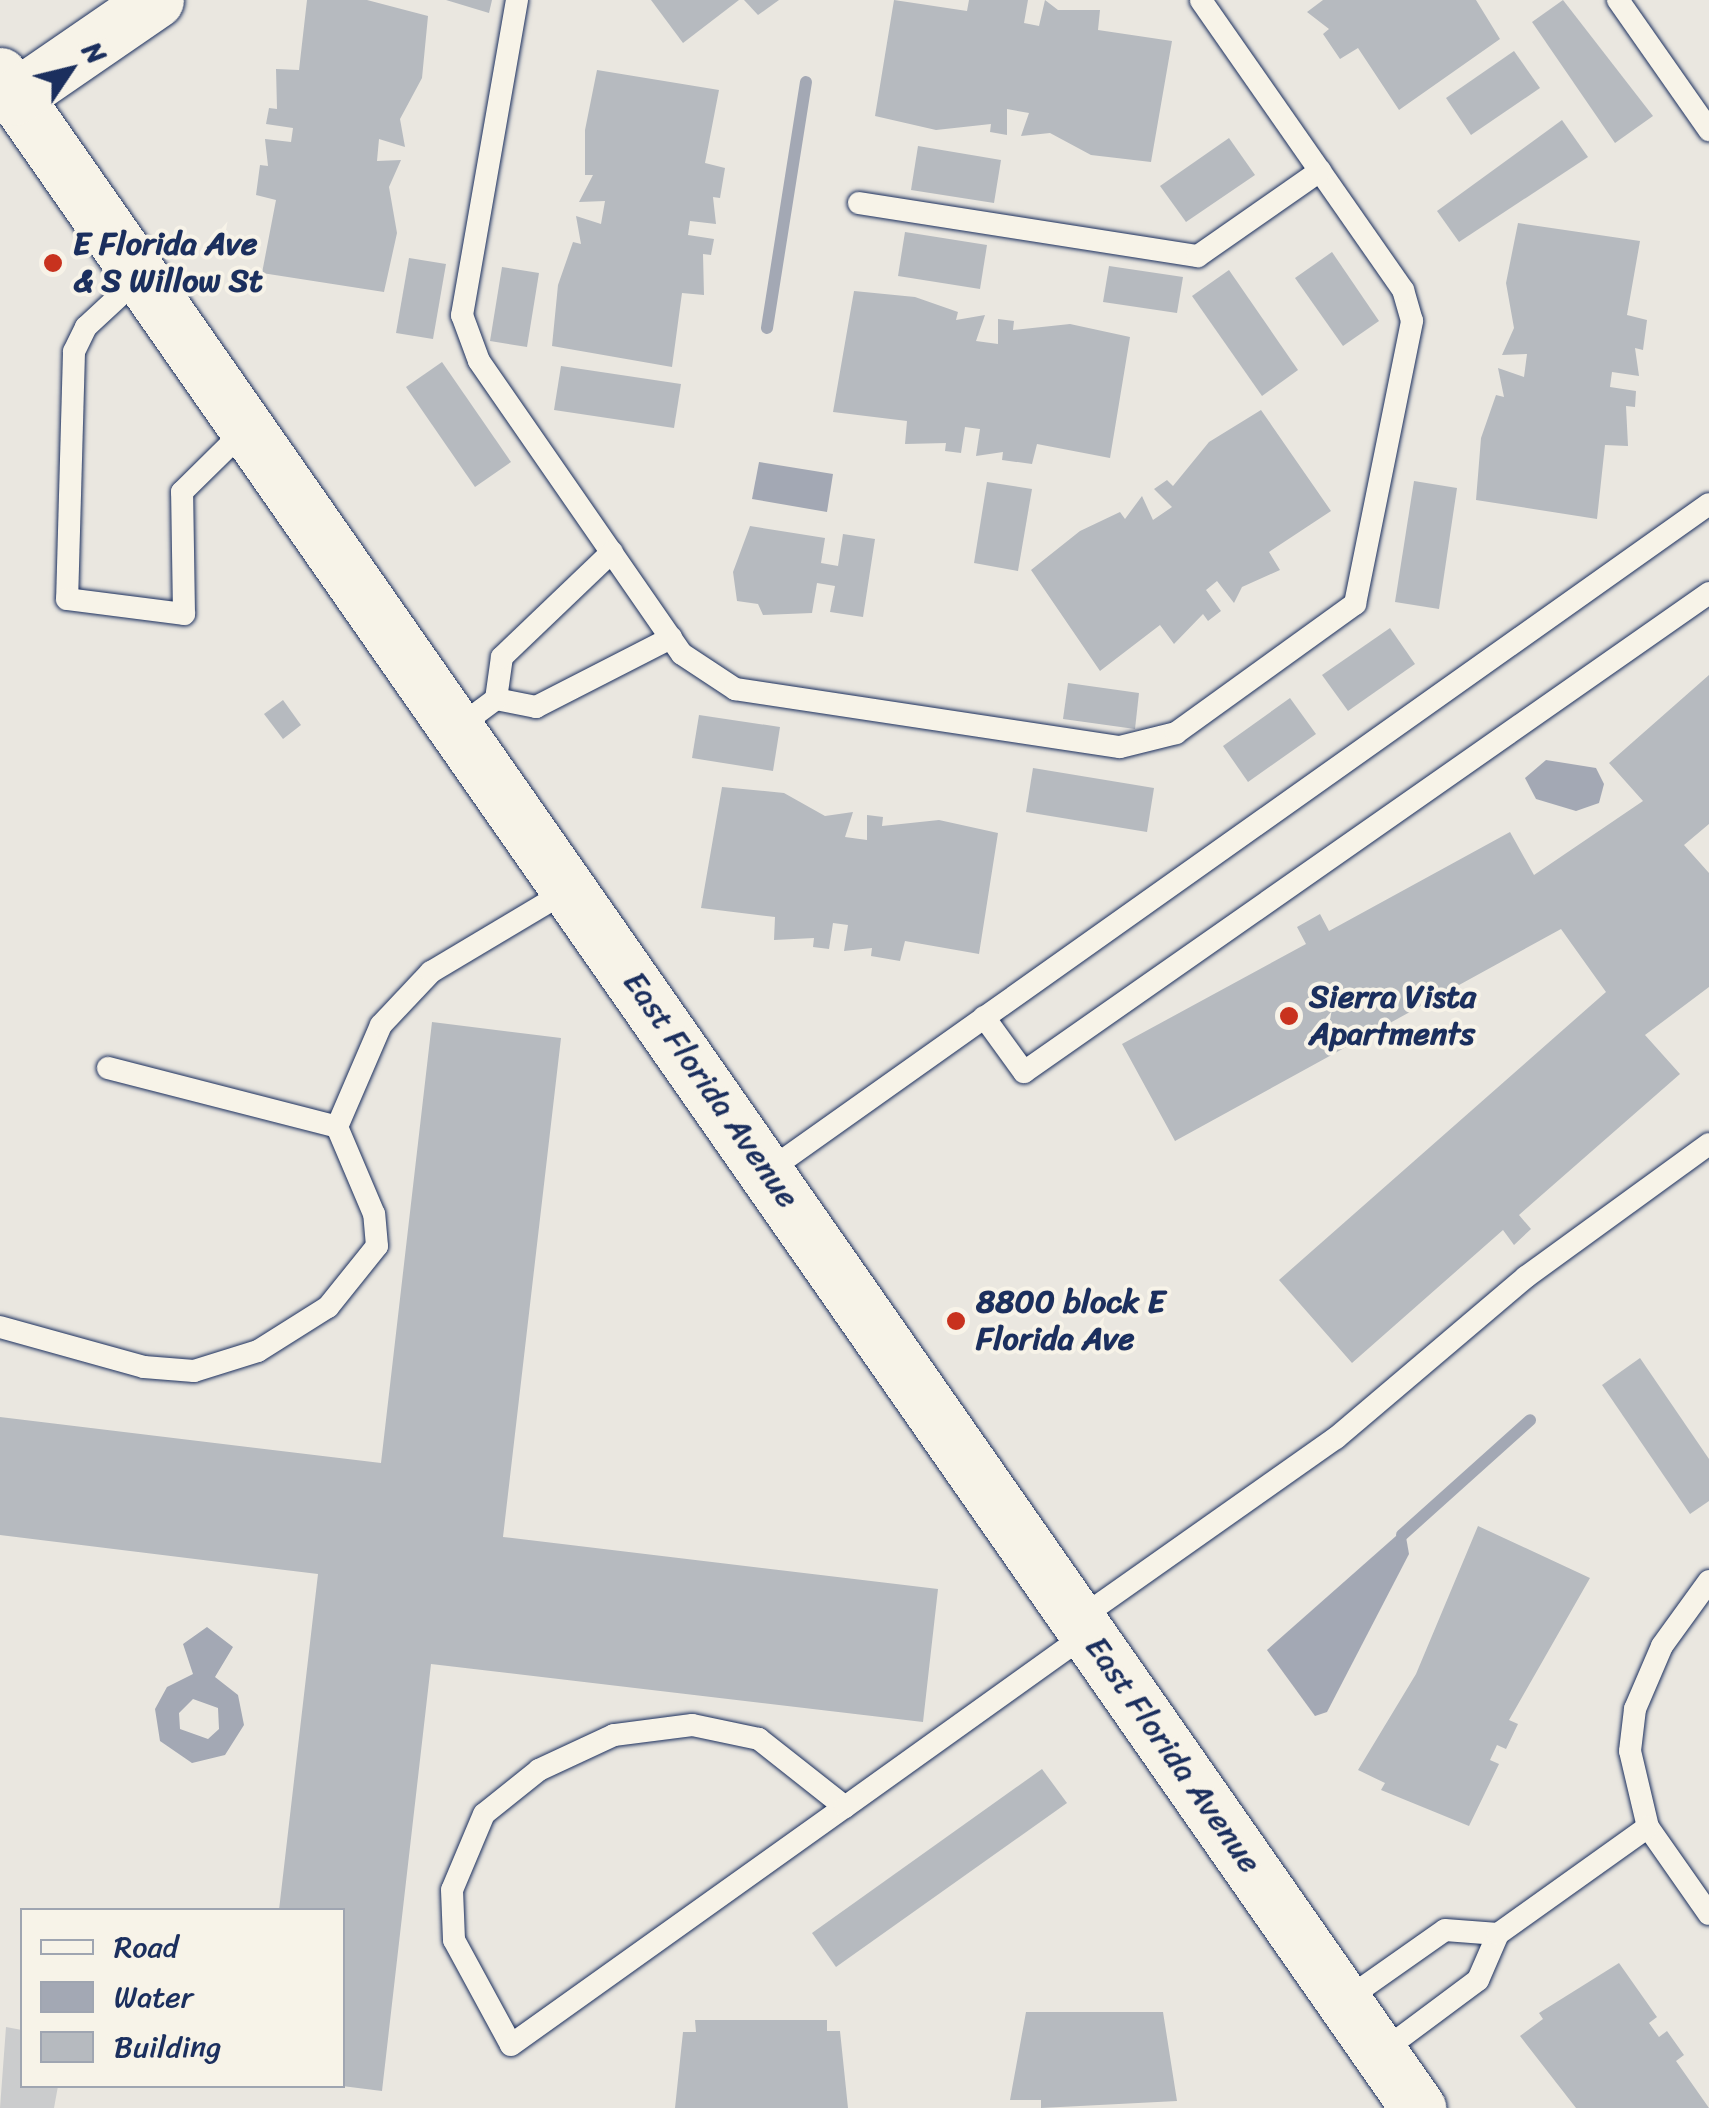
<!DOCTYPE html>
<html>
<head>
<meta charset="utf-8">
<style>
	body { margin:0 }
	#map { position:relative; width:1709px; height:2108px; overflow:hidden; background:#eae7e0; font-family:Sriracha,sans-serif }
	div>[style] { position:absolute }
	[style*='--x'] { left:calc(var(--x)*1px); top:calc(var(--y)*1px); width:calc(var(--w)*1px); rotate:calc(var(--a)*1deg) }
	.green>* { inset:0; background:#cbcccd }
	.water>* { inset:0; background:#a3a8b4 }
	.stream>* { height:12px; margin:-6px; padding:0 6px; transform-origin:6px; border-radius:6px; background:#a3a8b4 }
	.building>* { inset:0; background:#b6babf }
	.roads { filter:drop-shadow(0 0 2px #1b2f5e) drop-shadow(0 0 2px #1b2f5e) }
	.lane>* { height:22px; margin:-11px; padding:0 11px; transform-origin:11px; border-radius:11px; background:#f7f3e8 }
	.secondary>* { height:55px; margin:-27.5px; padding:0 27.5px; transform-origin:27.5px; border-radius:27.5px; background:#f7f3e8 }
	.dots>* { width:28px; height:28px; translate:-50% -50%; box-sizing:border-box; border:5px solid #f7f3e8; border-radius:50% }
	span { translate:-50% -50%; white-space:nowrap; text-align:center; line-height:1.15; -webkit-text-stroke:8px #f7f3e8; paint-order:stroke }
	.poi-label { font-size:32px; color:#1b2f5e; font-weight:700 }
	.left { translate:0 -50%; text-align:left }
	.street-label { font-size:32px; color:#1b2f5e }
	.legend { position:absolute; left:20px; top:1908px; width:325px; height:180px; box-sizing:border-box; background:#f7f3e8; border:2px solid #9fa5b1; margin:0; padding:12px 18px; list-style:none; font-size:30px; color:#1b2f5e }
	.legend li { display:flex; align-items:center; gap:20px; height:50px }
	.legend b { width:50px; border:2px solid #9fa5b1 }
	.north { position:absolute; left:20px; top:20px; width:100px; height:100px; -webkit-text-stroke:8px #f7f3e8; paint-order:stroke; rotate:55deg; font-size:28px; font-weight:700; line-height:40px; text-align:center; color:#1b2f5e }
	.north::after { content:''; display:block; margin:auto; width:35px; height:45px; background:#1b2f5e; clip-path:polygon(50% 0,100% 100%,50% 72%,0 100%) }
</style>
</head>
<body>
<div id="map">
	<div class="green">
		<i style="clip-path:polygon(6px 2027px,22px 2030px,22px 2086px,58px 2086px,54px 2108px,0 2108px)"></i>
	</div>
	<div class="water">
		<i style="clip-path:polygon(759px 462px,833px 474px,827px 512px,752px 499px)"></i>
		<i style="clip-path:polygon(1546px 760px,1596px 768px,1604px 784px,1599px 803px,1576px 811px,1536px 799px,1525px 778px)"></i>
		<i style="clip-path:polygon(1396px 1536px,1406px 1537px,1409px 1554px,1327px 1712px,1315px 1716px,1267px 1650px)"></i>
		<i style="clip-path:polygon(evenodd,207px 1627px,233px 1647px,215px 1677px,238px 1695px,244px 1725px,225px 1755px,192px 1763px,160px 1741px,155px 1709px,167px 1687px,193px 1674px,183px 1644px,207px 1627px,193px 1699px,218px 1708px,219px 1729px,208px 1739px,180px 1729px,179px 1713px,193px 1699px)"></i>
	</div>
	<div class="stream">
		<i style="--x:767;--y:328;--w:249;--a:-81"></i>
		<i style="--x:1402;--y:1535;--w:172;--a:-41.9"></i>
	</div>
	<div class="building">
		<i style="clip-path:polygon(307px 0,367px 0,428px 16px,422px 78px,400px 119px,405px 147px,379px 139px,377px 161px,401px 160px,389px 187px,397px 233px,384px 292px,262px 273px,276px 200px,256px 195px,260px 165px,268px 166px,265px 139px,291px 142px,293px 128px,266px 124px,269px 108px,277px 109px,276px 69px,299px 70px)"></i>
		<i style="clip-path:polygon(446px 0,492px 0,489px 13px)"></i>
		<i style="clip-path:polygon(651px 0,739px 0,683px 43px)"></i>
		<i style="clip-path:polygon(744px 0,779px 0,758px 15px)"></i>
		<i style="clip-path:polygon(894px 0,967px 11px,969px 0,1028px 0,1024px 23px,1039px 26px,1045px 0,1058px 10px,1100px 10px,1098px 30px,1172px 41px,1151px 162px,1091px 155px,1050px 133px,1021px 136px,1029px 113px,1007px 109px,1007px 135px,990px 132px,991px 124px,936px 130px,875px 116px)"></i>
		<i style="clip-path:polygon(1323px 0,1476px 0,1500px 39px,1399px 110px,1358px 48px,1340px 59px,1323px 34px,1329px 29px,1307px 12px)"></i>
		<i style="clip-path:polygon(1563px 0,1653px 116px,1615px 143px,1532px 22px)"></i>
		<i style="clip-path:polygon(1514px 51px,1540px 88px,1471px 135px,1446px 98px)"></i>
		<i style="clip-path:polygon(597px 70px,719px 90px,705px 163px,725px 168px,720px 198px,713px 197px,716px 224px,690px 221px,688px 235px,714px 239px,711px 255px,703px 254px,704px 295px,682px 293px,672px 367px,552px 346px,558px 285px,573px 242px,581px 244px,576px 216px,601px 224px,605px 201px,579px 202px,593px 175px,585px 175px,585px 130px)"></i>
		<i style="clip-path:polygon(1562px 120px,1588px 157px,1459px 242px,1437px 211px)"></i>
		<i style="clip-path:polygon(1229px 138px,1255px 175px,1186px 222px,1160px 186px)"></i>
		<i style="clip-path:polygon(918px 146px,1001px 160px,994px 203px,911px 190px)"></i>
		<i style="clip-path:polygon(1518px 223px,1640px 241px,1627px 315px,1647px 320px,1643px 350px,1635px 348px,1639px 376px,1612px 372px,1610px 387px,1636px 391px,1635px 407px,1626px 406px,1628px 446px,1605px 445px,1597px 519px,1476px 500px,1481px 438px,1496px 395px,1504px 397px,1498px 368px,1524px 377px,1527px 354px,1502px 355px,1514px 328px,1506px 283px)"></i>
		<i style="clip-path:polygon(905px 232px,987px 245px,980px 289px,898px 276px)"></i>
		<i style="clip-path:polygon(1332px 252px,1379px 321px,1343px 346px,1295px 278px)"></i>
		<i style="clip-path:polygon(409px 258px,446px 264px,433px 339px,396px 333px)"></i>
		<i style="clip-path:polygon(1109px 266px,1183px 277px,1177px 313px,1103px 302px)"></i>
		<i style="clip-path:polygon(502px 267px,539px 273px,527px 347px,490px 341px)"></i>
		<i style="clip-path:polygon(1229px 270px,1298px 370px,1262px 396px,1192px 296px)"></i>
		<i style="clip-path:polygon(854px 291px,915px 297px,958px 312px,956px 320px,985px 315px,976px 341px,998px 344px,998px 319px,1014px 321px,1013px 330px,1070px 324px,1130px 337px,1110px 458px,1037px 444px,1032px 464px,1002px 460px,1003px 452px,976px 456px,980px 429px,965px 427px,961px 453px,945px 451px,946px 443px,905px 444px,907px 421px,833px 412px)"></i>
		<i style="clip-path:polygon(442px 362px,511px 462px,475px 487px,406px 387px)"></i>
		<i style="clip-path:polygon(561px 366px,681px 384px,674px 428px,554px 410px)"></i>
		<i style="clip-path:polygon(1261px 410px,1331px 511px,1269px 552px,1280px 570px,1242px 587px,1234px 603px,1217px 581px,1206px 590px,1221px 611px,1208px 621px,1203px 614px,1174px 644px,1160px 625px,1100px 671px,1031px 570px,1080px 531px,1120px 512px,1125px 519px,1142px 496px,1153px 520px,1172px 507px,1154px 489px,1167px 480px,1173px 486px,1209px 442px)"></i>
		<i style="clip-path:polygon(1414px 481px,1457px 488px,1439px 609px,1395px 602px)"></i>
		<i style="clip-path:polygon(987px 482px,1032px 489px,1018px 571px,974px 563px)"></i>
		<i style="clip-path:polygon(750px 526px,825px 538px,821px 563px,838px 566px,843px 534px,875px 539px,863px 617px,830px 612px,835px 586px,817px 583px,812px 613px,763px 615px,758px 604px,737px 601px,733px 572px)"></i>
		<i style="clip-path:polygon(1390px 628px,1415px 664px,1348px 711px,1322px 675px)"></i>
		<i style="clip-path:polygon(1709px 675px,1709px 824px,1684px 845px,1709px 873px,1709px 987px,1645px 1035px,1680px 1074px,1519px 1215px,1531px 1229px,1514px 1245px,1503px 1230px,1352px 1363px,1279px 1280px,1606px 992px,1561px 929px,1175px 1141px,1122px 1044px,1306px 944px,1297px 927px,1320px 914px,1329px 931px,1510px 832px,1534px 875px,1643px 801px,1609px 763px)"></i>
		<i style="clip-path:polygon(1068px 683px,1139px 693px,1135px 729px,1063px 719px)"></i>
		<i style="clip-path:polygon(1290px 698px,1316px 734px,1248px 782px,1223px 746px)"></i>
		<i style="clip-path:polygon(283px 700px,301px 725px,283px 739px,264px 714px)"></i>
		<i style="clip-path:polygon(699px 715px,780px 727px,773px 771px,692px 758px)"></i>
		<i style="clip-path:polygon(1033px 768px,1154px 788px,1147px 832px,1026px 812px)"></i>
		<i style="clip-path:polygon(722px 787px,784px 793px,825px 816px,853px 812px,845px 837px,867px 840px,867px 815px,883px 817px,882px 826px,939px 820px,998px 833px,979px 954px,905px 941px,900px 961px,871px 956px,872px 948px,844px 951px,848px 925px,833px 923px,829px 949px,813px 947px,814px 938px,774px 940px,775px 917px,701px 908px)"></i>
		<i style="clip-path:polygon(432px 1022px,561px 1038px,503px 1537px,938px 1589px,923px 1722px,431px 1664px,382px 2091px,342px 2086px,342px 1910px,279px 1910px,318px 1574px,0 1535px,0 1417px,381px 1463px)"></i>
		<i style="clip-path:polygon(1640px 1358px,1709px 1459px,1709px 1501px,1690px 1514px,1602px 1385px)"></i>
		<i style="clip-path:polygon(1478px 1526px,1590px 1578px,1509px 1720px,1518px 1724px,1506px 1749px,1497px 1745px,1490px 1760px,1499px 1764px,1469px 1826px,1381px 1790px,1385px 1783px,1358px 1770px,1416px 1674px)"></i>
		<i style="clip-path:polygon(1042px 1769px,1067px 1803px,836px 1967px,812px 1933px)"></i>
		<i style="clip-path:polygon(1619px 1963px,1657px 2017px,1649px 2023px,1659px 2037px,1667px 2031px,1684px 2055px,1676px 2061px,1709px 2108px,1576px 2108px,1520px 2036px,1543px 2019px,1539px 2013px)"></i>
		<i style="clip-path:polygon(1026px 2012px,1163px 2012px,1177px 2101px,1041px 2108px,1041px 2100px,1010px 2100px)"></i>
		<i style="clip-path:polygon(695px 2020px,827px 2020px,827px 2031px,840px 2031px,848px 2108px,675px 2108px,683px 2032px,696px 2032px)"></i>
	</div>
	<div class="roads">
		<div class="lane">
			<i style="--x:517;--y:0;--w:320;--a:99.9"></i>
			<i style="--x:462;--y:315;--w:49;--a:69.7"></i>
			<i style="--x:479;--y:361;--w:356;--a:55.3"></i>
			<i style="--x:682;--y:654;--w:64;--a:33.4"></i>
			<i style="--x:735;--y:689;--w:389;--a:8.6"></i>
			<i style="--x:1120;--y:747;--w:58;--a:-14"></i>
			<i style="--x:1176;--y:733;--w:221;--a:-35.8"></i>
			<i style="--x:1355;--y:604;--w:289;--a:-78.6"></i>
			<i style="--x:1412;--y:321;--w:32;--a:-106"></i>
			<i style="--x:1403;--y:290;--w:353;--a:-124.9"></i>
			<i style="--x:1618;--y:0;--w:159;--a:55"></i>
			<i style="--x:859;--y:203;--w:343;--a:8.9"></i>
			<i style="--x:1198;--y:256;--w:149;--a:-34.9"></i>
			<i style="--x:141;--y:276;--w:75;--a:137.2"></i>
			<i style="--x:86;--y:327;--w:28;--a:116"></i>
			<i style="--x:74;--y:352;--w:247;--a:91.6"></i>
			<i style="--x:67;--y:599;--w:118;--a:7.3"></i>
			<i style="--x:184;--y:614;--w:122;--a:-90.9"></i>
			<i style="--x:182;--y:492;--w:91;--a:-44.6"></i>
			<i style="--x:496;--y:699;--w:41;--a:11.3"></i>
			<i style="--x:536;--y:707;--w:152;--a:-27.1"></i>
			<i style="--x:457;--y:728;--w:49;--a:-36.6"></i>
			<i style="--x:496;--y:699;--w:42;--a:-81.9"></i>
			<i style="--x:502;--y:657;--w:152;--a:-43.7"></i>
			<i style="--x:984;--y:1017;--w:68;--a:54"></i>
			<i style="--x:1024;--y:1072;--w:836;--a:-34.96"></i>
			<i style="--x:108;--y:1068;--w:236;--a:14.4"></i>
			<i style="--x:768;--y:1171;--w:1153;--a:-35.33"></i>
			<i style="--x:0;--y:1327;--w:149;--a:15.5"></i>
			<i style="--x:144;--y:1367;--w:50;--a:4.6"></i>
			<i style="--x:194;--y:1371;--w:67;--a:-17.4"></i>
			<i style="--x:258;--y:1351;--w:83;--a:-32.2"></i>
			<i style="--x:328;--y:1307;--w:78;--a:-51.2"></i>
			<i style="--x:377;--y:1246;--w:32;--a:-95"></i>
			<i style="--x:374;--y:1214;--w:95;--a:-113"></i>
			<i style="--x:337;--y:1127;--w:111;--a:-66.7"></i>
			<i style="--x:381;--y:1025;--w:73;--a:-46.7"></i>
			<i style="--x:431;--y:972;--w:162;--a:-30.8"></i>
			<i style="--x:1709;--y:1581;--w:80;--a:125.9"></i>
			<i style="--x:1662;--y:1646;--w:69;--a:113.2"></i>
			<i style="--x:1635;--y:1709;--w:42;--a:96.8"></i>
			<i style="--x:1630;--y:1751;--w:78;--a:76.7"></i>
			<i style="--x:1648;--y:1827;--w:106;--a:55"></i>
			<i style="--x:1079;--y:1619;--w:314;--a:-35.2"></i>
			<i style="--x:1336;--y:1438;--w:249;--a:-40.3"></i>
			<i style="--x:1526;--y:1277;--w:226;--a:-36"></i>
			<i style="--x:845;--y:1807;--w:110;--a:-141.7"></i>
			<i style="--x:759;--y:1739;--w:68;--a:-168.2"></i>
			<i style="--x:692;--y:1725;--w:79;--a:172.7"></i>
			<i style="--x:614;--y:1735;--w:83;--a:155"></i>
			<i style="--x:539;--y:1770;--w:70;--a:141.3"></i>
			<i style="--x:484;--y:1814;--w:82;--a:112.8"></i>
			<i style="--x:452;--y:1890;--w:50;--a:87.7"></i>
			<i style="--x:454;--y:1940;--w:119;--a:61.5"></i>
			<i style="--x:511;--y:2045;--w:410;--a:-35.5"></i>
			<i style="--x:845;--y:1807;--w:297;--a:-35.6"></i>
			<i style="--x:1344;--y:2001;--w:123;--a:-35.1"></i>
			<i style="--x:1445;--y:1930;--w:53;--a:4.3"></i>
			<i style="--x:1380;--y:2053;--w:122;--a:-36.7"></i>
			<i style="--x:1478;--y:1980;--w:50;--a:-66.5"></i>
			<i style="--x:1498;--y:1934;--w:184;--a:-35.5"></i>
		</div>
		<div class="secondary">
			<i style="--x:0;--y:75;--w:2479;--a:55.1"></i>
			<i style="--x:15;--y:97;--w:171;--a:-34.5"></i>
		</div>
	</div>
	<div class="dots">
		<i style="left:53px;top:263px;background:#c8321e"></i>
		<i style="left:1289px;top:1016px;background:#c8321e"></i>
		<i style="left:956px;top:1321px;background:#c8321e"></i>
	</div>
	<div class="poi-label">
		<span class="left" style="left:73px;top:263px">E Florida Ave<br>&amp; S Willow St</span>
		<span class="left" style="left:1309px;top:1016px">Sierra Vista<br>Apartments</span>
		<span class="left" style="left:976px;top:1321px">8800 block E<br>Florida Ave</span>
	</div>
	<div class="street-label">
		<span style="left:711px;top:1090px;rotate:55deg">East Florida Avenue</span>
		<span style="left:1173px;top:1755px;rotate:55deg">East Florida Avenue</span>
	</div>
	<ul class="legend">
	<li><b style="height:12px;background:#f7f3e8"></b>Road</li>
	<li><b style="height:28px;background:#a3a8b4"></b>Water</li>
	<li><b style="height:28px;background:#b6babf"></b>Building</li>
	</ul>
	<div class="north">N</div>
</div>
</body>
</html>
